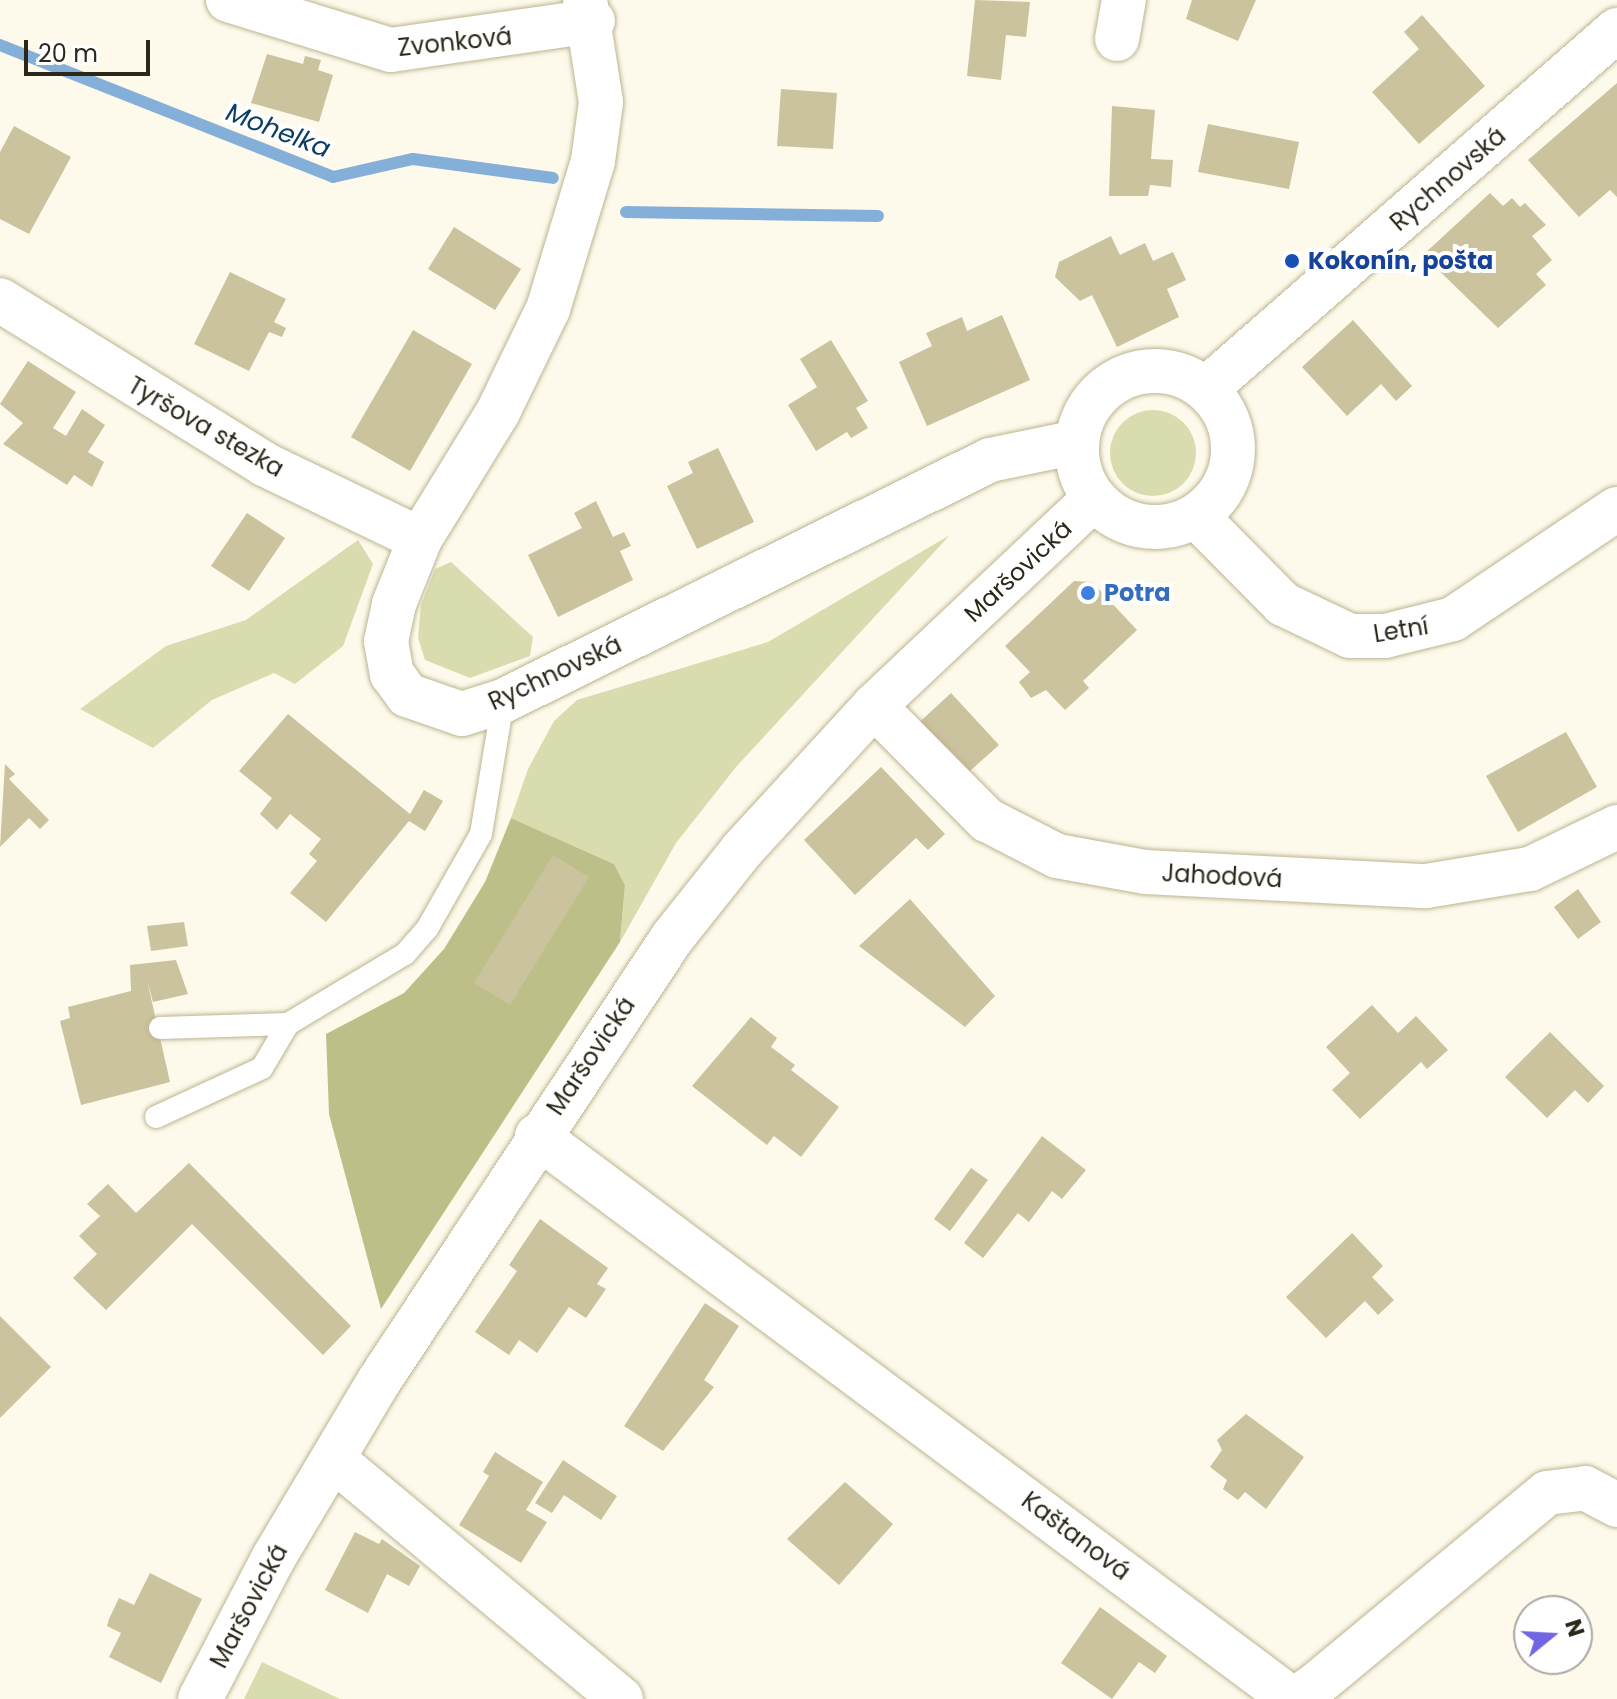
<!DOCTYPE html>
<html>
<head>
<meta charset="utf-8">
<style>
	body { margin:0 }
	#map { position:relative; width:1617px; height:1699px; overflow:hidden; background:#fdfaeb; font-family:Poppins,sans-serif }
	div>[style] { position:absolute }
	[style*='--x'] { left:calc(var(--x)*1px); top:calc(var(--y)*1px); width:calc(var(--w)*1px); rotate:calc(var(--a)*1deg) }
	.green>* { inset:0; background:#d8dcae }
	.round { border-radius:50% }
	.forest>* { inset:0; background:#bcc088 }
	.stream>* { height:12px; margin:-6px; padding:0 6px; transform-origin:6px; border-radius:6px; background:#84afd8 }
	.building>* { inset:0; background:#cbc29e }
	.roads { filter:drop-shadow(0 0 2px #bdb490) drop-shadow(0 0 2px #bdb490) }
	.lane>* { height:22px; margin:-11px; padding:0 11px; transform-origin:11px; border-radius:11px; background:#fff }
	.street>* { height:44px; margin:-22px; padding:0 22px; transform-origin:22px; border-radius:22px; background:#fff }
	.secondary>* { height:44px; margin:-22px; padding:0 22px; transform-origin:22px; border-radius:22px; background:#fff }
	.secondary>.ring { margin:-22px; padding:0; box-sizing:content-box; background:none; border:44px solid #fff; border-radius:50% }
	.dots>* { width:22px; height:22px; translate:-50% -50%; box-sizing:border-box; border:4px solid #fff; border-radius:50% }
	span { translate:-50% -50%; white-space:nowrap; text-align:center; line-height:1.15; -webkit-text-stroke:8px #fff; paint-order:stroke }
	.street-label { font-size:24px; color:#2b281a }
	.transit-label { font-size:24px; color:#164399; font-weight:700 }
	.left { translate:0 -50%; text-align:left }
	.shop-label { font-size:24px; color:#366cbe; font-weight:700 }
	.water-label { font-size:26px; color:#0c3e64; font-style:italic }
	.north { position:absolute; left:1513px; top:1595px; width:80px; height:80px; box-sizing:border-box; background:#fff; border:2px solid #aaa9a3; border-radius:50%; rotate:72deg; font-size:22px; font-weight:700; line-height:32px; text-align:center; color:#2b281a }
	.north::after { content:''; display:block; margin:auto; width:28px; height:36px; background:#7265e0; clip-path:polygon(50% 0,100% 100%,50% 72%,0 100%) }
	.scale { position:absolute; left:24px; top:40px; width:126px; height:36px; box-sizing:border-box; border:4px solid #2b281a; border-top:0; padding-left:10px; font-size:24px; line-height:28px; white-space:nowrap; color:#2b281a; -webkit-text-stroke:6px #fff; paint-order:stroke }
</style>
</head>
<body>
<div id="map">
	<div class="green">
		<i class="round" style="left:1110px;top:410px;width:86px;height:86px"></i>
		<i style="clip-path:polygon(950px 535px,736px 767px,676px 843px,620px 942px,625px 885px,614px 864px,511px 818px,528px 769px,554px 721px,577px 700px,768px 642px)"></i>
		<i style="clip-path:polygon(358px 540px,373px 564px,343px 646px,295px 684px,274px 673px,212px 700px,153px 748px,80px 709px,166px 646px,246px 620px)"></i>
		<i style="clip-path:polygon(451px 562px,533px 637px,530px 656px,470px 678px,425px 660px,418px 638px,421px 605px,435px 569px)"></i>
		<i style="clip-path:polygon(262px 1662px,340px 1699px,244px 1699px)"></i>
	</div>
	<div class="forest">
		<i style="clip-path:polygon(511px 818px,614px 864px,625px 885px,620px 942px,381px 1309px,329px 1114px,326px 1034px,404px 993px,444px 949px,485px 882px)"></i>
	</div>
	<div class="stream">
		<i style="--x:0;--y:45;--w:358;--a:21.6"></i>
		<i style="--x:333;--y:177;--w:82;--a:-12.7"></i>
		<i style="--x:413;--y:159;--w:141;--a:7.7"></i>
		<i style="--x:626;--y:212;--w:252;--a:0.9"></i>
	</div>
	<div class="building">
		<i style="clip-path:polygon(975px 0,1030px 2px,1026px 37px,1006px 35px,1001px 80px,967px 76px)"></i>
		<i style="clip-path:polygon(1192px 0,1256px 0,1238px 41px,1186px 19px)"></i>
		<i style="clip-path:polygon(1422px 15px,1485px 86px,1419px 144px,1372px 92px,1419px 49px,1404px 32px)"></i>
		<i style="clip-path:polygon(267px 54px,303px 64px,305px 56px,321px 60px,318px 70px,333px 75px,319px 122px,251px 103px)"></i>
		<i style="clip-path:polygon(1617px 83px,1617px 197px,1610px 190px,1579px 217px,1528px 160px)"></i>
		<i style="clip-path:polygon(781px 89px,837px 93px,833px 149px,777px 146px)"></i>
		<i style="clip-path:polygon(1112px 106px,1155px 110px,1151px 159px,1173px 160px,1171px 187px,1150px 185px,1148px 196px,1109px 196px)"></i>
		<i style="clip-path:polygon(1208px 124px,1299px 142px,1289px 189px,1198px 172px)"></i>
		<i style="clip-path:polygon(14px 126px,71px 157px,29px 234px,0 219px,0 152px)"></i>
		<i style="clip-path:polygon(1490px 193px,1503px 206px,1512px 198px,1520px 207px,1525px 203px,1546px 225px,1532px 236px,1552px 260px,1536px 274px,1546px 285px,1498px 328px,1423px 255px)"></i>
		<i style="clip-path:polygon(454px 227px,521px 269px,495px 310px,428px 269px)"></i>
		<i style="clip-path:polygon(1111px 236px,1120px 255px,1145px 243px,1153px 261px,1173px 252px,1186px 280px,1167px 289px,1179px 317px,1117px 347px,1092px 295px,1080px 301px,1055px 277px,1059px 262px)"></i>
		<i style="clip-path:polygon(230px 272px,286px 299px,274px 322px,286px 328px,282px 337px,269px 332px,249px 371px,194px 344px)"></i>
		<i style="clip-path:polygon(1002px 315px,1030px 380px,927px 426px,899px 362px,932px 346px,926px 333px,962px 317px,967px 331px)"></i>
		<i style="clip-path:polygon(1353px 320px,1412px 386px,1396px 401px,1381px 384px,1347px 416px,1302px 367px)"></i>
		<i style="clip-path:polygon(413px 330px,472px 364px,410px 471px,351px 437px)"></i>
		<i style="clip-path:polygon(831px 340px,868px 401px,856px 408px,868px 428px,851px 438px,847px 432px,816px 451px,788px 405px,817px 387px,800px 359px)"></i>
		<i style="clip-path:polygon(28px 361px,76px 392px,53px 428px,66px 436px,82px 409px,105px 425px,88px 452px,104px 462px,92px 487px,74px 475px,67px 485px,3px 444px,23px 423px,0 404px)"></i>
		<i style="clip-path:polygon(718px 448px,754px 522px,697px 549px,667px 486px,693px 473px,688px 462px)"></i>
		<i style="clip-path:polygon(596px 501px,613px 537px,624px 532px,631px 546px,620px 551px,633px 580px,558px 617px,528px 555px,582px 528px,574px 513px)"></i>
		<i style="clip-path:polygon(247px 513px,285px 538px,249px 591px,211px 566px)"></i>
		<i style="clip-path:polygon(1074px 581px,1092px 582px,1137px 630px,1083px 681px,1089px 688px,1065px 710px,1046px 690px,1031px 698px,1019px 682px,1030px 672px,1005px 646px)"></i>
		<i style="clip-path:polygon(951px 693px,999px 745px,961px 779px,913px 728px)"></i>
		<i style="clip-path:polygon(288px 714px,410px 814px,424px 790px,443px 801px,425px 831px,409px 821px,326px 922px,290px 893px,317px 861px,309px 854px,321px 839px,290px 814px,277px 830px,260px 814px,272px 798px,239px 771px)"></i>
		<i style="clip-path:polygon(1566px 732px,1597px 787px,1518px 832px,1486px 776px)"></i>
		<i style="clip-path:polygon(5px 764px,15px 774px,9px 779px,49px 820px,40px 829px,29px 818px,0 847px)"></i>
		<i style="clip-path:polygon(881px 767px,945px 834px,928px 850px,916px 838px,855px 895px,804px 840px)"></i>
		<i style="clip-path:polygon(553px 855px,589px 877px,510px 1005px,474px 983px)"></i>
		<i style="clip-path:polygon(1578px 889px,1601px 922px,1578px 939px,1554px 907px)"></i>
		<i style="clip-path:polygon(910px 899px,995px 996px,965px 1027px,859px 946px)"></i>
		<i style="clip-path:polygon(184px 922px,188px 946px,151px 951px,147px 926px)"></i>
		<i style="clip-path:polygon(176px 960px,188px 994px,153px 1002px,147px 980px,170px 1082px,81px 1105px,60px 1021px,70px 1018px,68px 1007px,131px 991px,130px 965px)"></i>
		<i style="clip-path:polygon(1372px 1005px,1398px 1033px,1416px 1016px,1448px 1050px,1427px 1069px,1421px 1062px,1360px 1119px,1332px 1090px,1350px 1073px,1326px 1047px)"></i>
		<i style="clip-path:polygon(751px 1017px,777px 1038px,771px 1047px,795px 1065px,791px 1070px,839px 1107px,801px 1157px,774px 1136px,767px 1145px,692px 1086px)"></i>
		<i style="clip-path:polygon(1550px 1032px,1604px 1086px,1588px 1103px,1575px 1090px,1547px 1118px,1505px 1077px)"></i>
		<i style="clip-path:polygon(1042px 1136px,1086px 1170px,1062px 1199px,1052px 1191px,1029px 1222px,1018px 1213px,983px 1258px,964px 1243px)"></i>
		<i style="clip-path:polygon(189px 1163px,351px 1326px,323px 1355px,192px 1224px,106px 1310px,73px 1278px,97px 1254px,79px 1236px,100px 1216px,87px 1204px,108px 1184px,136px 1213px)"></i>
		<i style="clip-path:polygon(971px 1168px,988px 1180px,950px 1231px,934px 1219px)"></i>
		<i style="clip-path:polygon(540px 1219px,608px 1268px,597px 1284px,606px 1289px,586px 1318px,569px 1307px,537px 1353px,519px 1340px,509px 1355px,475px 1332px,517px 1271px,509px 1265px)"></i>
		<i style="clip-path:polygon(1352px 1233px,1383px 1266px,1372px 1277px,1394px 1300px,1378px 1315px,1365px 1301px,1326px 1338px,1286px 1297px)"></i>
		<i style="clip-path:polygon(705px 1303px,739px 1326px,704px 1380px,714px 1387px,663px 1451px,624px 1426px)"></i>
		<i style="clip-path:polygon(0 1316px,51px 1367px,0 1418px)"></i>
		<i style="clip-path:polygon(1246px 1414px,1304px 1457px,1266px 1509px,1245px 1492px,1238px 1500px,1223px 1489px,1227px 1480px,1210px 1467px,1222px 1450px,1217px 1440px)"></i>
		<i style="clip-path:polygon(495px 1452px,543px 1482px,526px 1510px,547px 1522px,521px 1563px,459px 1525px,489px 1476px,483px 1472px)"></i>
		<i style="clip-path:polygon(563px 1460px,617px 1496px,601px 1520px,564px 1495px,552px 1513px,535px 1503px)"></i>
		<i style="clip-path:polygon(845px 1482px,893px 1524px,839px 1585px,787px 1539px)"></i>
		<i style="clip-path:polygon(355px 1532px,379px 1544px,382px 1539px,420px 1566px,409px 1586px,387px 1574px,368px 1613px,325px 1590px)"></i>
		<i style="clip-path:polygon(150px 1573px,202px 1599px,161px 1683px,109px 1657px,121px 1633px,107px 1626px,109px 1619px,119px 1598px,134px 1605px)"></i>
		<i style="clip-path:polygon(1100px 1607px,1167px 1656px,1155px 1673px,1139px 1662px,1112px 1699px,1061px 1663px)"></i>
	</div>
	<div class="roads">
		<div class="lane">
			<i style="--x:160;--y:1028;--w:128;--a:-1.8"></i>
			<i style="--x:288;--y:1024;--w:136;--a:-30.9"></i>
			<i style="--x:405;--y:954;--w:33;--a:-49"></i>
			<i style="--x:427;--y:929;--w:109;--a:-60.4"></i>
			<i style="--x:481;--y:834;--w:135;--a:-80.6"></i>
			<i style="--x:156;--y:1117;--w:117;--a:-24.8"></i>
			<i style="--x:262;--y:1068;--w:51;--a:-59.4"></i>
		</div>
		<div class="street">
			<i style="--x:228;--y:0;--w:170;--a:17.1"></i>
			<i style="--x:391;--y:50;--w:204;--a:-8.2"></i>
			<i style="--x:1117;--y:39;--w:40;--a:-80"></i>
			<i style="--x:0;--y:300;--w:311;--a:31.8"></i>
			<i style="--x:264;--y:464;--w:173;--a:25.7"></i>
			<i style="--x:874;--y:706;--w:161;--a:45.3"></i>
			<i style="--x:987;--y:820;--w:79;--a:27.2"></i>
			<i style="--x:1057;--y:856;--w:89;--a:10.3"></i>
			<i style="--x:1145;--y:872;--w:281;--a:2.9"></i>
			<i style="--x:1426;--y:886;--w:105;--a:-9.3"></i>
			<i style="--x:1530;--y:869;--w:97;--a:-25.8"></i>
			<i style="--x:537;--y:1136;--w:933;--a:36.72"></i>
			<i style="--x:1285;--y:1694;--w:15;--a:8"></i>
			<i style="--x:1300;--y:1696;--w:21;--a:-35"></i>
			<i style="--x:1317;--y:1684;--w:299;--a:-39.7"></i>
			<i style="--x:1547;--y:1493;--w:38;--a:-7"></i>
			<i style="--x:1585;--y:1488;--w:36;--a:28"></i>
			<i style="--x:333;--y:1459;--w:375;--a:39.8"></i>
		</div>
		<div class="secondary">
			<i style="--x:585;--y:0;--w:103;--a:81.1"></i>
			<i style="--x:601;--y:102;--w:60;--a:97.7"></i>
			<i style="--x:593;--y:161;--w:155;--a:106.9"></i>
			<i style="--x:548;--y:309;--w:114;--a:115.9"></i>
			<i style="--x:498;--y:412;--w:149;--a:121.6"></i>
			<i style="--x:420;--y:539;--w:70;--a:111.8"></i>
			<i style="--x:394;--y:604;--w:38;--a:102"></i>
			<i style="--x:386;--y:641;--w:34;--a:80"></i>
			<i style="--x:392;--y:674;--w:26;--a:54"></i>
			<i style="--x:407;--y:695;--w:58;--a:19.1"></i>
			<i style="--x:462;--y:714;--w:43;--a:-17.6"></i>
			<i style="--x:503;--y:701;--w:543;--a:-26.33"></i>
			<i style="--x:990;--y:460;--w:89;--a:-11.7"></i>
			<i class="ring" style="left:1077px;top:371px;width:112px;height:112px"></i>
			<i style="--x:1206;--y:389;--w:546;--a:-41.14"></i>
			<i style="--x:1196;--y:516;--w:124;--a:45.3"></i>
			<i style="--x:1283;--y:604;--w:74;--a:25.5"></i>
			<i style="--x:1350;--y:636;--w:35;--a:0"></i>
			<i style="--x:1385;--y:636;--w:70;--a:-14"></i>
			<i style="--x:1453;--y:619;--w:197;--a:-33.9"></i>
			<i style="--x:200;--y:1699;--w:160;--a:-62.5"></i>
			<i style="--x:274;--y:1557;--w:205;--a:-59.2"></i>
			<i style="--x:379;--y:1381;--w:531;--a:-56.52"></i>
			<i style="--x:672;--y:938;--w:112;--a:-51.5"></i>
			<i style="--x:742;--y:850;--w:195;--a:-47.5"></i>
			<i style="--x:874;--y:706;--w:302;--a:-43.3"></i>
		</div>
	</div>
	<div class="dots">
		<i style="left:1292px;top:261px;background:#1a4fb4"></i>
		<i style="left:1088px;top:593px;background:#3f7fe0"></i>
	</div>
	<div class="street-label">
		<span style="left:455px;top:42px;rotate:-6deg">Zvonková</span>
		<span style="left:1448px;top:179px;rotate:-41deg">Rychnovská</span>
		<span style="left:206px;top:427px;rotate:30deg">Tyršova stezka</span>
		<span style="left:1018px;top:571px;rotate:-43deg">Maršovická</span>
		<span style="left:1401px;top:630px;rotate:-9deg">Letní</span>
		<span style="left:555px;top:673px;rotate:-25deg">Rychnovská</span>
		<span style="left:1222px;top:876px;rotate:3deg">Jahodová</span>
		<span style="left:591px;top:1056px;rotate:-56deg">Maršovická</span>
		<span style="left:1076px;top:1536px;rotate:37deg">Kaštanová</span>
		<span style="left:249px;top:1606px;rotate:-62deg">Maršovická</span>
	</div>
	<div class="transit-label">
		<span class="left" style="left:1308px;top:261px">Kokonín, pošta</span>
	</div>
	<div class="shop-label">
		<span class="left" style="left:1104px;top:593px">Potra</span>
	</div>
	<div class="water-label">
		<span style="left:278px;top:131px;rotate:21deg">Mohelka</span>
	</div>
	<div class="north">N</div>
	<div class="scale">20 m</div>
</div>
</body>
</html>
